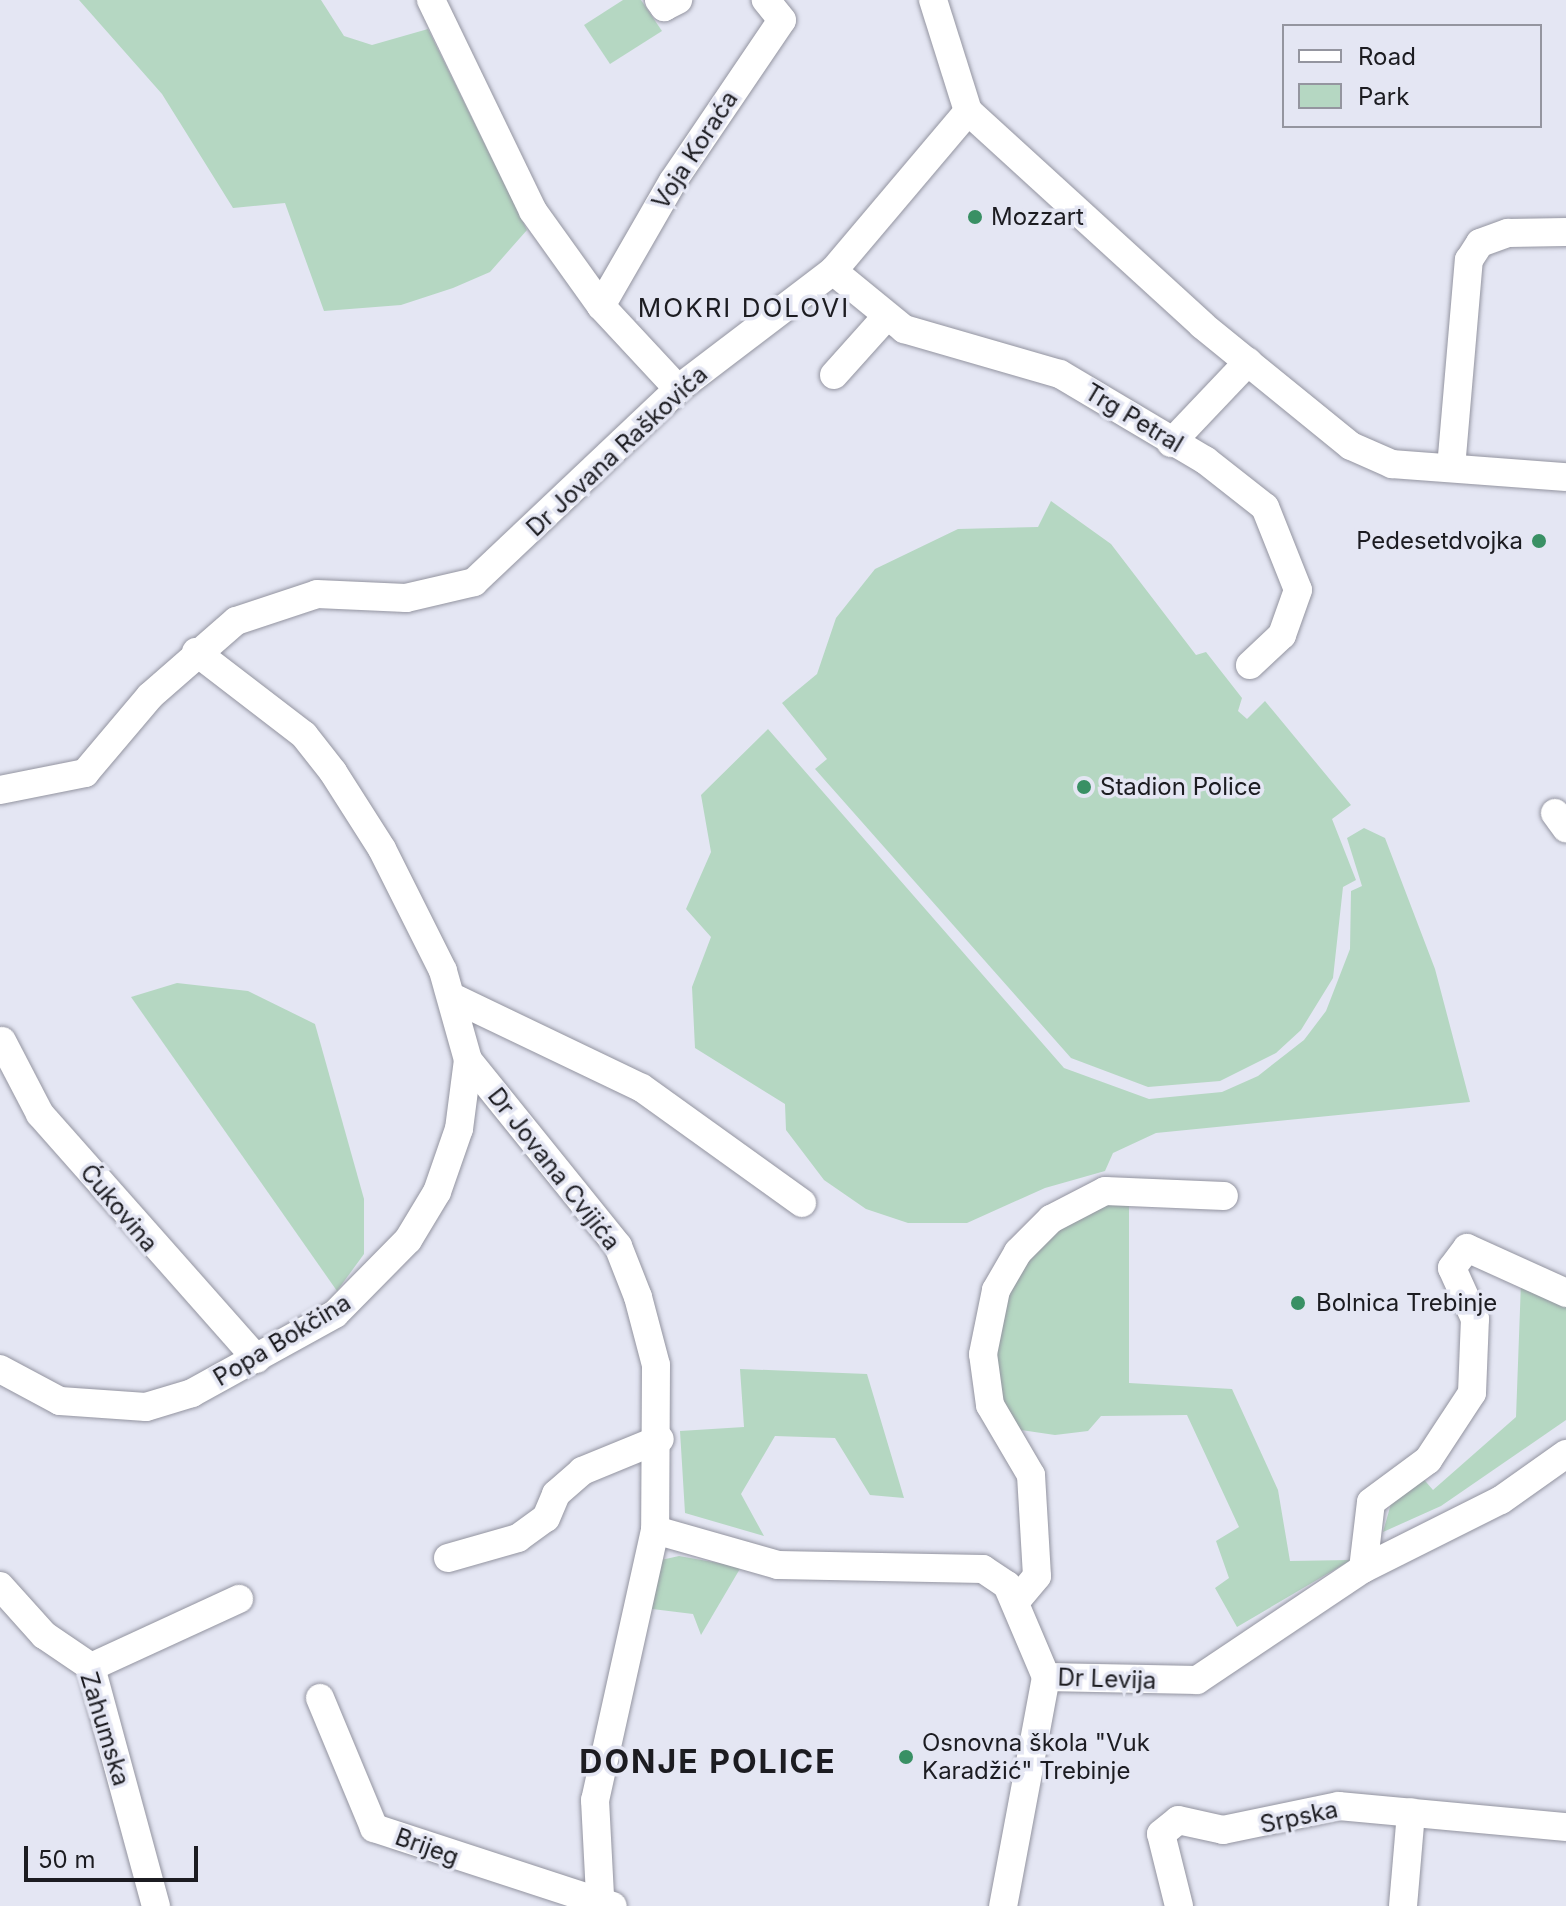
<!DOCTYPE html>
<html>
<head>
<meta charset="utf-8">
<style>
	body { margin:0 }
	#map { position:relative; width:1566px; height:1906px; overflow:hidden; background:#e4e6f3; font-family:Inter,sans-serif }
	div>[style] { position:absolute }
	[style*='--x'] { left:calc(var(--x)*1px); top:calc(var(--y)*1px); width:calc(var(--w)*1px); rotate:calc(var(--a)*1deg) }
	.green>* { inset:0; background:#b5d7c2 }
	.roads { filter:drop-shadow(0 0 2px #9394a0) drop-shadow(0 0 2px #9394a0) }
	.minor>* { height:28px; margin:-14px; padding:0 14px; transform-origin:14px; border-radius:14px; background:#fff }
	.dots>* { width:22px; height:22px; translate:-50% -50%; box-sizing:border-box; border:4px solid #e4e6f3; border-radius:50% }
	span { translate:-50% -50%; white-space:nowrap; text-align:center; line-height:1.15; -webkit-text-stroke:7px #e4e6f3; paint-order:stroke }
	.street-label { font-size:24px; color:#1c1c21 }
	.poi-label { font-size:24px; color:#1c1c21 }
	.left { translate:0 -50%; text-align:left }
	.right { translate:-100% -50%; text-align:right }
	.neighbourhood-label { font-size:26px; color:#1c1c21; letter-spacing:2px }
	.district-label { font-size:32px; color:#1c1c21; font-weight:700; letter-spacing:2px }
	.legend { position:absolute; left:1282px; top:24px; width:260px; height:104px; box-sizing:border-box; background:#e4e6f3; border:2px solid #94959f; margin:0; padding:10px 14px; list-style:none; font-size:24px; color:#1c1c21 }
	.legend li { display:flex; align-items:center; gap:16px; height:40px }
	.legend b { width:40px; border:2px solid #94959f }
	.scale { position:absolute; left:24px; top:1846px; width:174px; height:36px; box-sizing:border-box; border:4px solid #1c1c21; border-top:0; padding-left:10px; font-size:24px; line-height:28px; white-space:nowrap; color:#1c1c21; -webkit-text-stroke:6px #e4e6f3; paint-order:stroke }
</style>
</head>
<body>
<div id="map">
	<div class="green">
		<i style="clip-path:polygon(79px 0,321px 0,344px 36px,372px 45px,428px 29px,527px 230px,490px 272px,453px 288px,401px 305px,324px 311px,285px 203px,233px 208px,162px 94px)"></i>
		<i style="clip-path:polygon(623px 0,641px 0,662px 31px,610px 64px,584px 25px)"></i>
		<i style="clip-path:polygon(1051px 501px,1111px 544px,1196px 655px,1206px 652px,1242px 698px,1238px 711px,1247px 719px,1265px 701px,1351px 805px,1332px 819px,1356px 880px,1343px 887px,1333px 978px,1301px 1030px,1276px 1053px,1220px 1081px,1148px 1087px,1071px 1058px,815px 769px,827px 759px,782px 703px,817px 674px,836px 618px,875px 569px,958px 529px,1038px 527px)"></i>
		<i style="clip-path:polygon(768px 729px,1064px 1068px,1149px 1099px,1222px 1092px,1258px 1076px,1304px 1040px,1326px 1011px,1350px 949px,1351px 891px,1362px 886px,1347px 838px,1364px 828px,1385px 838px,1435px 969px,1470px 1102px,1156px 1133px,1113px 1153px,1105px 1171px,1045px 1188px,967px 1223px,908px 1223px,866px 1209px,824px 1180px,786px 1130px,785px 1104px,695px 1048px,692px 987px,711px 937px,686px 909px,711px 852px,701px 795px)"></i>
		<i style="clip-path:polygon(177px 983px,248px 991px,315px 1024px,364px 1199px,364px 1254px,337px 1291px,131px 997px)"></i>
		<i style="clip-path:polygon(1129px 1198px,1129px 1383px,1232px 1389px,1278px 1490px,1290px 1561px,1351px 1560px,1237px 1627px,1215px 1588px,1229px 1578px,1216px 1541px,1239px 1527px,1187px 1415px,1101px 1416px,1088px 1431px,1055px 1435px,1021px 1430px,1003px 1414px,989px 1358px,996px 1314px,1029px 1251px,1095px 1203px)"></i>
		<i style="clip-path:polygon(1521px 1282px,1566px 1300px,1566px 1420px,1441px 1506px,1383px 1532px,1396px 1486px,1420px 1475px,1433px 1490px,1516px 1417px)"></i>
		<i style="clip-path:polygon(740px 1369px,867px 1374px,904px 1498px,870px 1495px,835px 1438px,775px 1436px,741px 1494px,764px 1536px,685px 1513px,680px 1431px,744px 1427px)"></i>
		<i style="clip-path:polygon(679px 1556px,741px 1567px,701px 1635px,693px 1614px,636px 1607px,661px 1560px)"></i>
	</div>
	<div class="roads">
		<div class="minor">
			<i style="--x:431;--y:0;--w:234;--a:64.2"></i>
			<i style="--x:533;--y:211;--w:117;--a:54.4"></i>
			<i style="--x:601;--y:306;--w:113;--a:47.1"></i>
			<i style="--x:659;--y:0;--w:9;--a:54"></i>
			<i style="--x:664;--y:7;--w:16;--a:-27"></i>
			<i style="--x:933;--y:0;--w:116;--a:72.5"></i>
			<i style="--x:968;--y:111;--w:317;--a:42.4"></i>
			<i style="--x:1202;--y:325;--w:192;--a:39.1"></i>
			<i style="--x:1351;--y:446;--w:45;--a:23.7"></i>
			<i style="--x:1392;--y:464;--w:174;--a:4.3"></i>
			<i style="--x:833;--y:271;--w:92;--a:39.2"></i>
			<i style="--x:904;--y:329;--w:162;--a:16.1"></i>
			<i style="--x:1060;--y:374;--w:169;--a:30.7"></i>
			<i style="--x:1205;--y:460;--w:76;--a:38.1"></i>
			<i style="--x:1265;--y:507;--w:89;--a:68.3"></i>
			<i style="--x:1298;--y:590;--w:48;--a:109.6"></i>
			<i style="--x:1282;--y:635;--w:44;--a:136.8"></i>
			<i style="--x:601;--y:306;--w:144;--a:-60.1"></i>
			<i style="--x:673;--y:181;--w:194;--a:-55.9"></i>
			<i style="--x:782;--y:20;--w:26;--a:-129"></i>
			<i style="--x:834;--y:375;--w:78;--a:-48.1"></i>
			<i style="--x:1171;--y:443;--w:112;--a:-46.5"></i>
			<i style="--x:1451;--y:468;--w:209;--a:-85.1"></i>
			<i style="--x:1469;--y:260;--w:20;--a:-57"></i>
			<i style="--x:1480;--y:243;--w:30;--a:-20"></i>
			<i style="--x:1508;--y:233;--w:58;--a:-1"></i>
			<i style="--x:196;--y:652;--w:136;--a:37.5"></i>
			<i style="--x:304;--y:735;--w:47;--a:51.9"></i>
			<i style="--x:333;--y:772;--w:91;--a:57.5"></i>
			<i style="--x:382;--y:849;--w:136;--a:63.4"></i>
			<i style="--x:443;--y:971;--w:92;--a:74.3"></i>
			<i style="--x:468;--y:1060;--w:239;--a:51.1"></i>
			<i style="--x:618;--y:1246;--w:55;--a:68.6"></i>
			<i style="--x:638;--y:1297;--w:70;--a:75.2"></i>
			<i style="--x:656;--y:1365;--w:165;--a:90.3"></i>
			<i style="--x:655;--y:1530;--w:277;--a:102.5"></i>
			<i style="--x:595;--y:1800;--w:97;--a:87"></i>
			<i style="--x:0;--y:790;--w:87;--a:-11.3"></i>
			<i style="--x:85;--y:773;--w:101;--a:-49.8"></i>
			<i style="--x:150;--y:696;--w:114;--a:-41.1"></i>
			<i style="--x:236;--y:621;--w:85;--a:-18.4"></i>
			<i style="--x:317;--y:594;--w:89;--a:2.6"></i>
			<i style="--x:406;--y:598;--w:70;--a:-13.2"></i>
			<i style="--x:474;--y:582;--w:281;--a:-43.4"></i>
			<i style="--x:678;--y:389;--w:195;--a:-37.3"></i>
			<i style="--x:833;--y:271;--w:209;--a:-49.8"></i>
			<i style="--x:1555;--y:813;--w:19;--a:54"></i>
			<i style="--x:454;--y:998;--w:208;--a:25.6"></i>
			<i style="--x:642;--y:1088;--w:197;--a:35.7"></i>
			<i style="--x:2;--y:1041;--w:82;--a:62.5"></i>
			<i style="--x:40;--y:1114;--w:327;--a:48.5"></i>
			<i style="--x:0;--y:1369;--w:68;--a:28.1"></i>
			<i style="--x:60;--y:1401;--w:86;--a:4"></i>
			<i style="--x:146;--y:1407;--w:48;--a:-16.9"></i>
			<i style="--x:192;--y:1393;--w:163;--a:-28.9"></i>
			<i style="--x:335;--y:1314;--w:104;--a:-45.4"></i>
			<i style="--x:408;--y:1240;--w:56;--a:-58.9"></i>
			<i style="--x:437;--y:1192;--w:67;--a:-70.8"></i>
			<i style="--x:459;--y:1129;--w:70;--a:-82.6"></i>
			<i style="--x:655;--y:1530;--w:128;--a:15.9"></i>
			<i style="--x:778;--y:1565;--w:205;--a:1.1"></i>
			<i style="--x:983;--y:1569;--w:29;--a:34"></i>
			<i style="--x:1007;--y:1585;--w:100;--a:67"></i>
			<i style="--x:1046;--y:1677;--w:233;--a:100.6"></i>
			<i style="--x:448;--y:1558;--w:73;--a:-15.9"></i>
			<i style="--x:518;--y:1538;--w:34;--a:-36"></i>
			<i style="--x:546;--y:1518;--w:26;--a:-67"></i>
			<i style="--x:556;--y:1494;--w:35;--a:-41"></i>
			<i style="--x:582;--y:1471;--w:84;--a:-22.3"></i>
			<i style="--x:1363;--y:1569;--w:67;--a:-83.2"></i>
			<i style="--x:1371;--y:1502;--w:71;--a:-36.4"></i>
			<i style="--x:1428;--y:1460;--w:80;--a:-56.7"></i>
			<i style="--x:1472;--y:1393;--w:74;--a:-87.7"></i>
			<i style="--x:1475;--y:1319;--w:56;--a:-114.3"></i>
			<i style="--x:1452;--y:1268;--w:25;--a:-53"></i>
			<i style="--x:1467;--y:1248;--w:109;--a:24.4"></i>
			<i style="--x:0;--y:1586;--w:66;--a:48.1"></i>
			<i style="--x:44;--y:1635;--w:57;--a:34.2"></i>
			<i style="--x:91;--y:1667;--w:248;--a:74.8"></i>
			<i style="--x:1017;--y:1600;--w:31;--a:-50"></i>
			<i style="--x:1037;--y:1576;--w:101;--a:-93.4"></i>
			<i style="--x:1031;--y:1475;--w:81;--a:-120.4"></i>
			<i style="--x:990;--y:1405;--w:51;--a:-97.8"></i>
			<i style="--x:983;--y:1354;--w:65;--a:-78.5"></i>
			<i style="--x:996;--y:1290;--w:44;--a:-59.9"></i>
			<i style="--x:1018;--y:1252;--w:47;--a:-45"></i>
			<i style="--x:1051;--y:1219;--w:61;--a:-27.4"></i>
			<i style="--x:1105;--y:1191;--w:119;--a:2.4"></i>
			<i style="--x:91;--y:1667;--w:163;--a:-24.7"></i>
			<i style="--x:1046;--y:1677;--w:151;--a:1.1"></i>
			<i style="--x:1197;--y:1680;--w:200;--a:-33.8"></i>
			<i style="--x:1363;--y:1569;--w:154;--a:-26.6"></i>
			<i style="--x:1501;--y:1500;--w:80;--a:-35.3"></i>
			<i style="--x:320;--y:1698;--w:141;--a:67.4"></i>
			<i style="--x:374;--y:1828;--w:251;--a:18.1"></i>
			<i style="--x:1179;--y:1906;--w:74;--a:-104"></i>
			<i style="--x:1161;--y:1834;--w:22;--a:-39"></i>
			<i style="--x:1178;--y:1820;--w:46;--a:12.5"></i>
			<i style="--x:1223;--y:1830;--w:118;--a:-11.7"></i>
			<i style="--x:1339;--y:1806;--w:228;--a:5.3"></i>
			<i style="--x:1403;--y:1906;--w:94;--a:-85.1"></i>
		</div>
	</div>
	<div class="dots">
		<i style="left:975px;top:217px;background:#399064"></i>
		<i style="left:1539px;top:541px;background:#399064"></i>
		<i style="left:1084px;top:787px;background:#399064"></i>
		<i style="left:1298px;top:1303px;background:#399064"></i>
		<i style="left:906px;top:1757px;background:#399064"></i>
	</div>
	<div class="street-label">
		<span style="left:695px;top:150px;rotate:-57deg">Voja Koraća</span>
		<span style="left:1134px;top:418px;rotate:31deg">Trg Petral</span>
		<span style="left:617px;top:451px;rotate:-43deg">Dr Jovana Raškovića</span>
		<span style="left:554px;top:1169px;rotate:52deg">Dr Jovana Cvijića</span>
		<span style="left:119px;top:1208px;rotate:50deg">Ćukovina</span>
		<span style="left:282px;top:1340px;rotate:-31deg">Popa Bokčina</span>
		<span style="left:1107px;top:1679px;rotate:2deg">Dr Levija</span>
		<span style="left:105px;top:1729px;rotate:73deg">Zahumska</span>
		<span style="left:1299px;top:1817px;rotate:-12deg">Srpska</span>
		<span style="left:427px;top:1847px;rotate:20deg">Brijeg</span>
	</div>
	<div class="poi-label">
		<span class="left" style="left:991px;top:217px">Mozzart</span>
		<span class="right" style="left:1523px;top:541px">Pedesetdvojka</span>
		<span class="left" style="left:1100px;top:787px">Stadion Police</span>
		<span class="left" style="left:1316px;top:1303px">Bolnica Trebinje</span>
		<span class="left" style="left:922px;top:1757px">Osnovna škola "Vuk<br>Karadžić" Trebinje</span>
	</div>
	<div class="neighbourhood-label">
		<span style="left:744px;top:308px">MOKRI DOLOVI</span>
	</div>
	<div class="district-label">
		<span style="left:708px;top:1762px">DONJE POLICE</span>
	</div>
	<ul class="legend">
	<li><b style="height:10px;background:#fff"></b>Road</li>
	<li><b style="height:22px;background:#b5d7c2"></b>Park</li>
	</ul>
	<div class="scale">50 m</div>
</div>
</body>
</html>
